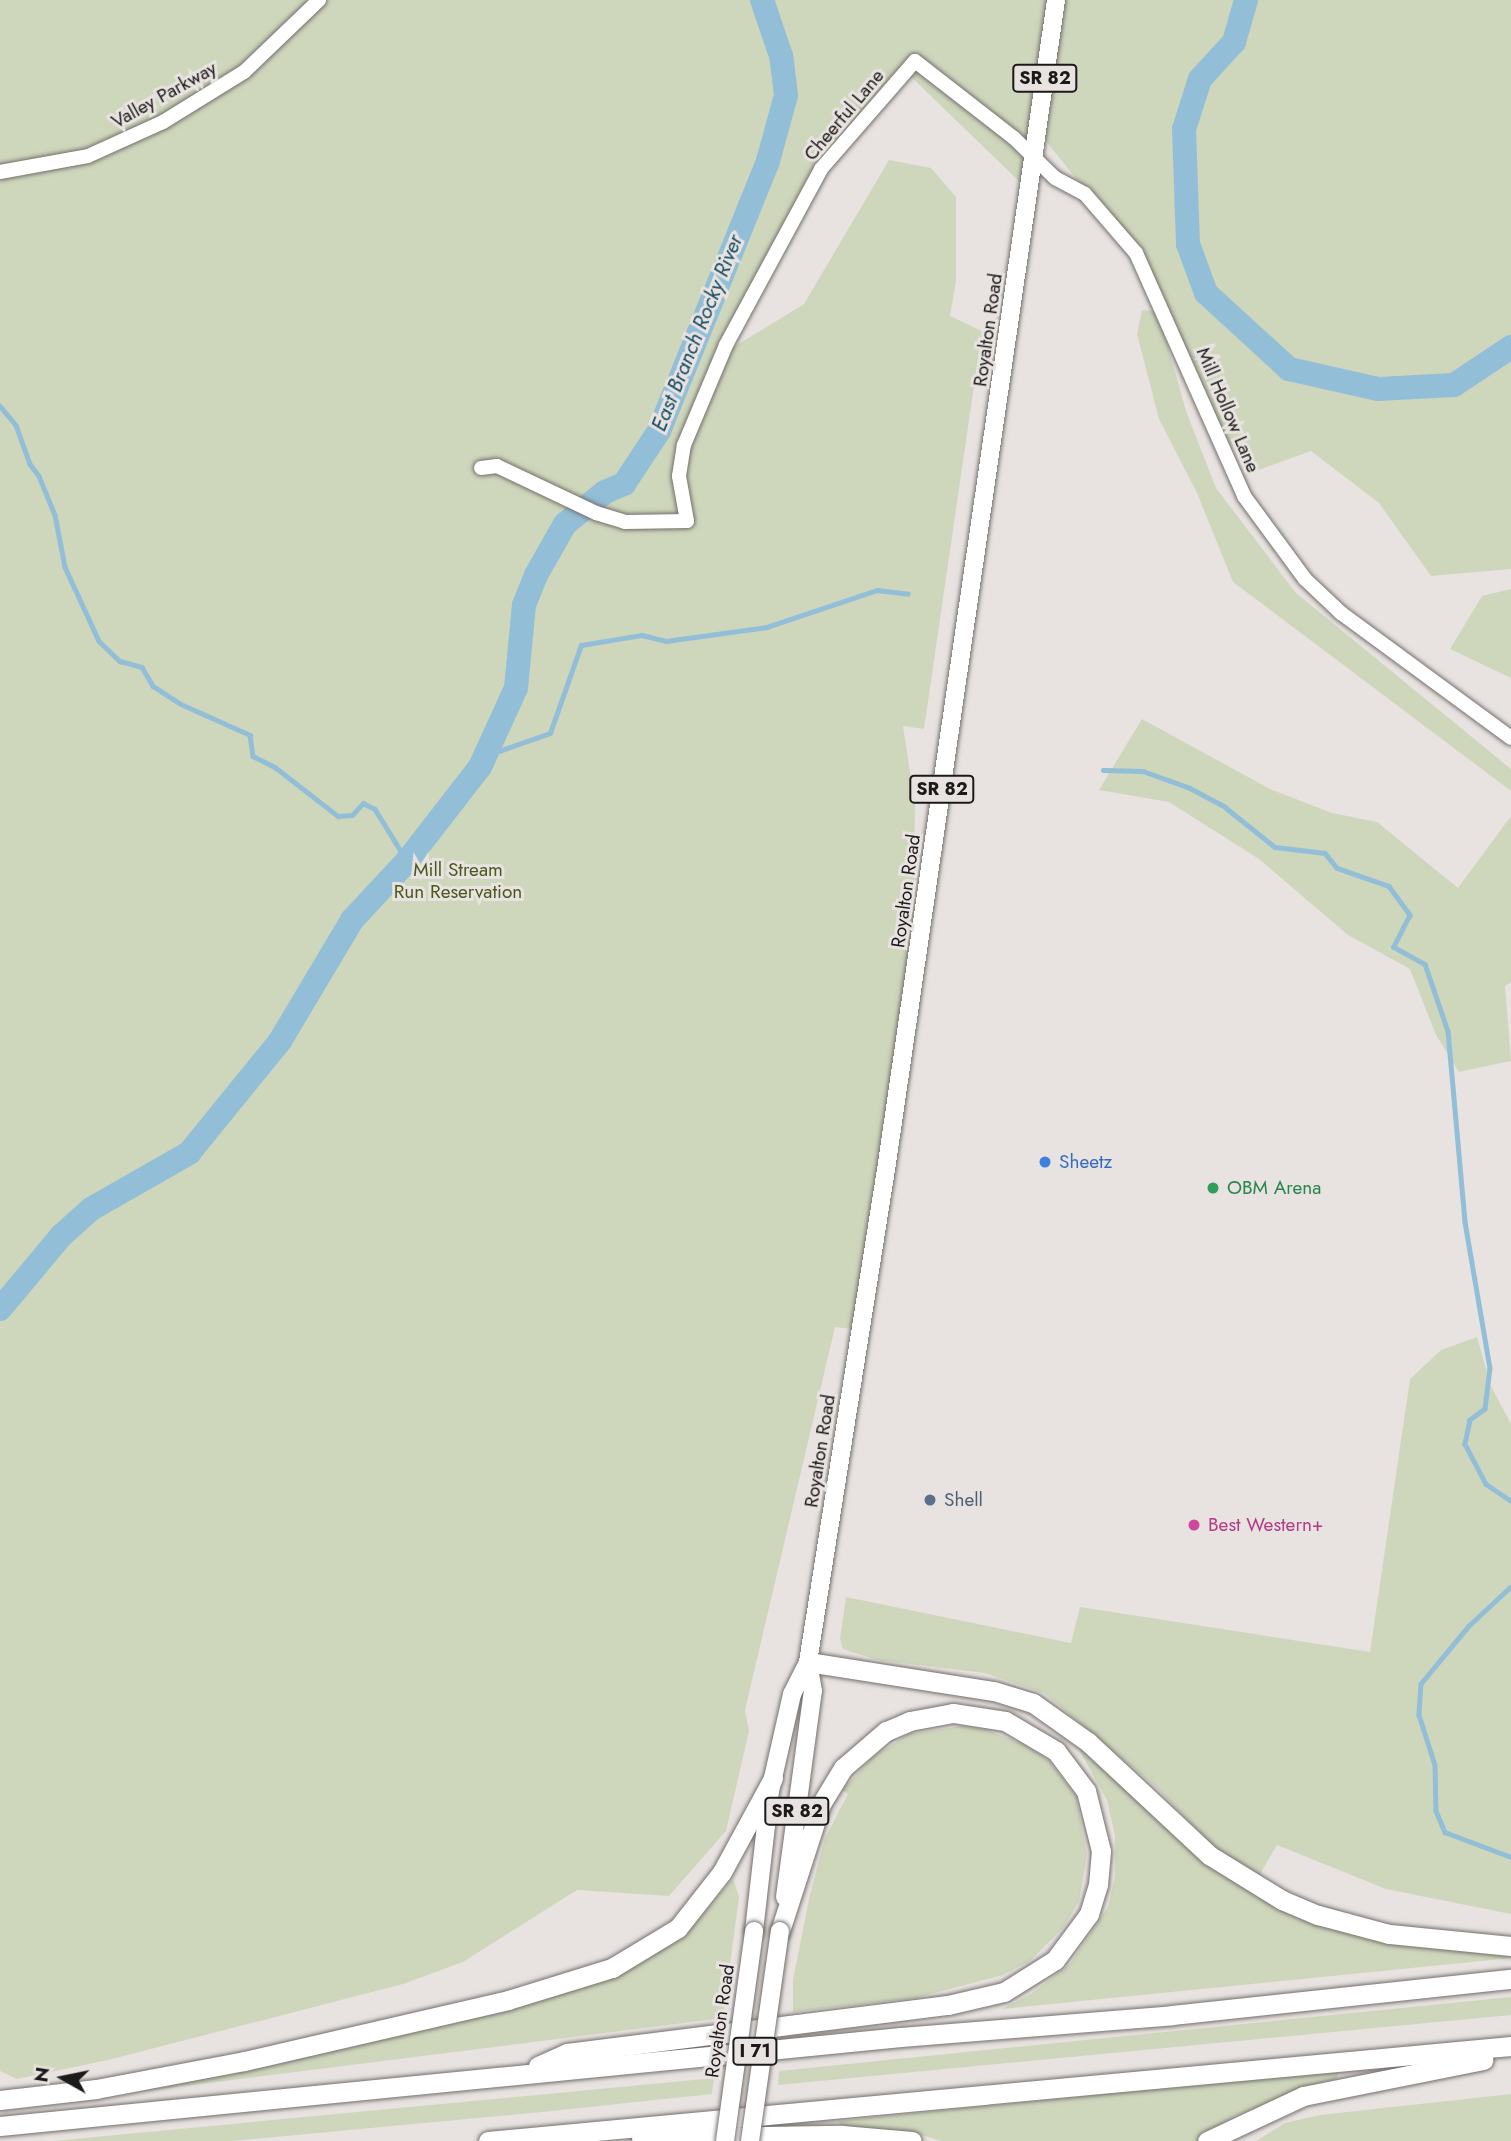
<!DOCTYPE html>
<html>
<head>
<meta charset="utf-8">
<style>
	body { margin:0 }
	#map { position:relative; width:1511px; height:2141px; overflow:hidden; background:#e8e3e0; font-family:Jost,sans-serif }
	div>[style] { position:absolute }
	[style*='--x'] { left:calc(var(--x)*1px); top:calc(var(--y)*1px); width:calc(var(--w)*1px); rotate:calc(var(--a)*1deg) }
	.green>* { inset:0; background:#ced7bc }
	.stream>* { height:4.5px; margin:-2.25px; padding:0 2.25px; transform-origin:2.25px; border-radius:2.25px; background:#93bed7 }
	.river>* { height:24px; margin:-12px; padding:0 12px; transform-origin:12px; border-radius:12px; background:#93bed7 }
	.roads { filter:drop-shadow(0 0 2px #746f6c) drop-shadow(0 0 2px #746f6c) }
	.minor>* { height:14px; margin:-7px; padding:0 7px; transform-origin:7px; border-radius:7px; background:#fff }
	.major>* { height:18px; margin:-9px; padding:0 9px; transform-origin:9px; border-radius:9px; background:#fff }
	.highway>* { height:19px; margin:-9.5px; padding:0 9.5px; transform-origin:9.5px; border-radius:9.5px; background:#fff }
	.bridges { filter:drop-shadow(0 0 2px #746f6c) drop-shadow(0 0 2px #746f6c) }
	.major-bridge>* { height:18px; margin:-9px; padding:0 9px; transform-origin:9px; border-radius:9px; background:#fff }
	.dots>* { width:19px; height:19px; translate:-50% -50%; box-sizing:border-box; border:4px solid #e8e3e0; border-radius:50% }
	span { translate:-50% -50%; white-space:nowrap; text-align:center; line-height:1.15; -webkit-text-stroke:6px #e8e3e0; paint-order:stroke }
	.shield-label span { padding:2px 5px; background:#e8e3e0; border:2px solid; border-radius:5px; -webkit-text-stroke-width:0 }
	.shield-label { font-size:18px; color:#1b1a19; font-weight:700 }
	.street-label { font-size:19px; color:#1b1a19 }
	.park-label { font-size:19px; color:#4a581a }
	.shop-label { font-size:19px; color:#366cbe }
	.left { translate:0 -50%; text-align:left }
	.leisure-label { font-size:19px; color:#27864d }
	.service-label { font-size:19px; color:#4e5e75 }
	.hotel-label { font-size:19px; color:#b23c85 }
	.water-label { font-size:21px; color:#124963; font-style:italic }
	.north { position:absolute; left:28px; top:2043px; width:70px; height:70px; -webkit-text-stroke:5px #e8e3e0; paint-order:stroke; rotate:279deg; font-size:19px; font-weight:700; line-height:28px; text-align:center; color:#1b1a19 }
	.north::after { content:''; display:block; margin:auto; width:24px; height:32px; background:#1b1a19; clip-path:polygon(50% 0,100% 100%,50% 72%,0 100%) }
</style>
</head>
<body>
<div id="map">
	<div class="green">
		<i style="clip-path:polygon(0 0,1511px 0,1511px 569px,1431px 576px,1379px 503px,1311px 451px,1250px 473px,1231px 443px,1226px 450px,1152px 272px,1036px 129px,1027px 189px,904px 70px,845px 135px,727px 351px,804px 304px,889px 160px,931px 168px,956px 197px,956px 281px,950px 316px,982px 331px,924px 729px,903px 726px,915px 805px,913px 950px,860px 1330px,835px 1327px,745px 1710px,749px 1731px,726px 1831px,669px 1896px,577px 1890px,463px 1962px,403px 1984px,108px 2060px,17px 2079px,0 2071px)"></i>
		<i style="clip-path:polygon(1142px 310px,1158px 311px,1186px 411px,1216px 488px,1296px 593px,1511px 769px,1511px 791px,1233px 582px,1197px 493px,1159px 419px,1137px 334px)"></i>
		<i style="clip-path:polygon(1511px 589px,1511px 678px,1450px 649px,1482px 596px)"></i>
		<i style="clip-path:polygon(1142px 719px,1270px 789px,1332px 813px,1377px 822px,1458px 888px,1511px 816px,1511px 982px,1505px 986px,1511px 1061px,1459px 1072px,1436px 1035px,1410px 969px,1348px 935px,1259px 859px,1169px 802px,1099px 790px)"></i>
		<i style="clip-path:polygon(1477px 1337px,1491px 1386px,1511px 1424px,1511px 1914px,1386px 1889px,1277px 1845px,1259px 1876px,1218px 1852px,1156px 1787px,1044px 1693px,985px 1673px,877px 1660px,843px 1649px,840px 1639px,846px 1597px,1071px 1643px,1080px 1607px,1370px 1652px,1410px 1379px,1441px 1350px)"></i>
		<i style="clip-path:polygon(962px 1726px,985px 1729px,1025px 1745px,1049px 1761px,1076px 1796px,1087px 1855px,1079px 1901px,1064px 1927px,1030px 1961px,1003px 1975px,915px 1998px,793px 2012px,793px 1980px,809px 1899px,825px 1838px,848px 1794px,842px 1790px,874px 1756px,909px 1734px)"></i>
		<i style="clip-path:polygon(1076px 1744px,1184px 1844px,1303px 1916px,1511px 1952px,1511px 1958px,1002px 2009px,1031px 1994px,1070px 1964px,1108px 1907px,1115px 1877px,1115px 1836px,1107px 1800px)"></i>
		<i style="clip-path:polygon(733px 1879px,739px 1897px,723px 2018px,145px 2091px,143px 2085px,610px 1977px,646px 1959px,697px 1921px)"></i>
		<i style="clip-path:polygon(1511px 1997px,1511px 2015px,778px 2085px,779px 2071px)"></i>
		<i style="clip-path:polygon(1338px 2070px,1338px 2078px,1234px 2116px,1198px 2141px,941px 2141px,915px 2133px,840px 2126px,839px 2121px)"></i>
		<i style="clip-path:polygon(714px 2078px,712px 2094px,552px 2111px,232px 2141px,53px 2141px)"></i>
		<i style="clip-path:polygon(1511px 2094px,1511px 2141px,1256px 2141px,1285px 2123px,1320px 2115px)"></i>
	</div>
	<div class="stream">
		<i style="--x:0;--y:406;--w:25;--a:50"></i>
		<i style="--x:16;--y:425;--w:41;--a:70.3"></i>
		<i style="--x:30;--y:464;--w:15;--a:53"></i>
		<i style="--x:39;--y:476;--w:42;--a:67.7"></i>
		<i style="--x:55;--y:515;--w:53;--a:79.1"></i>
		<i style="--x:65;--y:567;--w:81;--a:65.3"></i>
		<i style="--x:99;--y:641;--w:29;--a:44"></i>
		<i style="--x:120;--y:661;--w:23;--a:15"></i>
		<i style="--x:142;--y:667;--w:22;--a:60"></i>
		<i style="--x:153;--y:686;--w:33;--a:33"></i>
		<i style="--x:181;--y:704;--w:76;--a:24.2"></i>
		<i style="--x:250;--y:735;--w:21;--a:82"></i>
		<i style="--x:253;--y:756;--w:25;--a:27"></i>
		<i style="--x:275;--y:767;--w:80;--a:37.9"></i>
		<i style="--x:338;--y:816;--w:14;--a:-4"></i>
		<i style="--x:352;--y:815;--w:16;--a:-47"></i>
		<i style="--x:363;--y:803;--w:13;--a:27"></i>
		<i style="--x:375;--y:809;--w:61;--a:58.4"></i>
		<i style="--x:485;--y:756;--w:69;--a:-19.5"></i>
		<i style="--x:550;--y:733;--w:93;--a:-70.6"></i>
		<i style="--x:581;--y:645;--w:62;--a:-9.3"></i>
		<i style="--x:642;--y:635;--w:25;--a:14"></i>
		<i style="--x:666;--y:641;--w:102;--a:-7.9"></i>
		<i style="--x:767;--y:627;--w:116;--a:-18.6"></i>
		<i style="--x:877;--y:590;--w:31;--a:7"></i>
		<i style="--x:1103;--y:770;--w:40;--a:1.4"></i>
		<i style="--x:1143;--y:771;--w:50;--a:19.9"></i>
		<i style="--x:1190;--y:788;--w:40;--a:28"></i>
		<i style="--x:1225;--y:807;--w:64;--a:38.7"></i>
		<i style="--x:1275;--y:847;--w:50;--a:6.8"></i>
		<i style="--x:1325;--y:853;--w:19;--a:51"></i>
		<i style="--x:1337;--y:868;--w:55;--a:19.1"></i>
		<i style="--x:1389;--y:886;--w:36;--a:54"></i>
		<i style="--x:1410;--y:915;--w:36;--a:117"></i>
		<i style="--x:1394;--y:947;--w:35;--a:29"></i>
		<i style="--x:1425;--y:964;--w:71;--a:71.1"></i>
		<i style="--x:1448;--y:1031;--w:192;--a:84.9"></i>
		<i style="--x:1465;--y:1222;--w:148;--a:80.3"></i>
		<i style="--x:1490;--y:1368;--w:41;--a:97"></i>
		<i style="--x:1485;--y:1409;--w:19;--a:144"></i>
		<i style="--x:1470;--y:1420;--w:25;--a:102"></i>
		<i style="--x:1465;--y:1444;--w:45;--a:62.3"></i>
		<i style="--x:1486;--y:1484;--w:30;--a:34"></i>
		<i style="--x:1511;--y:1587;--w:57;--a:137.1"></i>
		<i style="--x:1469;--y:1626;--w:75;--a:129.6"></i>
		<i style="--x:1421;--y:1684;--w:31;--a:94"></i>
		<i style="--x:1419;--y:1715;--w:52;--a:72.3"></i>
		<i style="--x:1435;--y:1765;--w:46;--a:88.8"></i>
		<i style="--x:1436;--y:1811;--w:23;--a:67"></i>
		<i style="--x:1445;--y:1832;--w:71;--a:20.7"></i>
	</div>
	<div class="river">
		<i style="--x:1246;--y:0;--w:44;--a:105.9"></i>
		<i style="--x:1234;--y:42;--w:50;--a:132.6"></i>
		<i style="--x:1200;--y:79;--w:52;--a:107.7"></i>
		<i style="--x:1184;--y:129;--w:115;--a:88"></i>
		<i style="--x:1188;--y:244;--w:52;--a:69.8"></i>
		<i style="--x:1206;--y:293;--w:113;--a:42.5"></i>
		<i style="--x:1289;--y:369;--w:91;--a:12.7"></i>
		<i style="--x:1378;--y:389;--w:76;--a:-3"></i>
		<i style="--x:1454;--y:385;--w:69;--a:-33.7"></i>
		<i style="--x:0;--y:1309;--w:95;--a:-50.1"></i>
		<i style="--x:61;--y:1236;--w:40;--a:-42"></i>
		<i style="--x:91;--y:1209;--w:113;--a:-29.7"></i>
		<i style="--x:189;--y:1153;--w:144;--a:-50.9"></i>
		<i style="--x:280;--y:1041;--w:141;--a:-59.2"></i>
		<i style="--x:352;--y:920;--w:81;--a:-47"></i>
		<i style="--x:407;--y:861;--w:119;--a:-52.2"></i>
		<i style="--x:480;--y:767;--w:87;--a:-65.5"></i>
		<i style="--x:516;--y:688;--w:83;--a:-84.5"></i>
		<i style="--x:524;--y:605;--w:32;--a:-68"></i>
		<i style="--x:536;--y:575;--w:59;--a:-60.4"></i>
		<i style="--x:565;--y:524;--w:51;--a:-38.7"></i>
		<i style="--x:605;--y:492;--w:21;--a:-23"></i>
		<i style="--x:624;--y:484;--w:64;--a:-56.6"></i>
		<i style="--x:659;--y:431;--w:291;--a:-68"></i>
		<i style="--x:768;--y:161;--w:68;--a:-74.7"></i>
		<i style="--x:786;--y:95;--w:39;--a:-97"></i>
		<i style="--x:781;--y:56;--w:59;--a:-108.7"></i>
	</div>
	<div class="roads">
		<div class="minor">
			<i style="--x:0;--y:172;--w:89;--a:-10.3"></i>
			<i style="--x:88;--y:156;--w:82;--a:-24.4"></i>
			<i style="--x:163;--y:122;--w:95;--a:-31.7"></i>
			<i style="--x:244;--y:72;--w:104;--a:-43.8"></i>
			<i style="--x:481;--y:468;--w:16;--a:-7"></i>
			<i style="--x:497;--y:466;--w:110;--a:25.4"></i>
			<i style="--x:596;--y:513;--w:30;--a:17"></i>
			<i style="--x:625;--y:522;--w:62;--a:-0.9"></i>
			<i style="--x:687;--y:521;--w:46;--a:-100.1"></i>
			<i style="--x:679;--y:476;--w:31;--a:-81"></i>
			<i style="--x:684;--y:445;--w:108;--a:-67.2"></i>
			<i style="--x:726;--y:345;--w:200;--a:-61.6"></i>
			<i style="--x:821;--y:169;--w:143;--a:-49"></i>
			<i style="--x:915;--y:61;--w:125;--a:37.9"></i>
			<i style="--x:1014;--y:138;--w:57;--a:44.3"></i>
			<i style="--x:1055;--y:178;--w:34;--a:28"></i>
			<i style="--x:1085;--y:194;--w:78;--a:49.2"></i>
			<i style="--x:1136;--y:253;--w:266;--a:66"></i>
			<i style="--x:1244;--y:496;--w:103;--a:53.7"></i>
			<i style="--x:1305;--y:579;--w:50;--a:43.4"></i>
			<i style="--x:1341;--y:613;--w:211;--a:36.3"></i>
		</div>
		<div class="major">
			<i style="--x:785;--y:1897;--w:208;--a:-82.3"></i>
			<i style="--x:813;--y:1691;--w:29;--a:-100"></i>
			<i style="--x:754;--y:1931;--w:141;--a:-83.5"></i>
			<i style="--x:770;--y:1791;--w:99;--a:-77.2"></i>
			<i style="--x:792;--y:1694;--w:36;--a:-63"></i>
			<i style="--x:808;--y:1662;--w:505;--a:-81"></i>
			<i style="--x:887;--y:1163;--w:1175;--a:-81.73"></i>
		</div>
		<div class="highway">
			<i style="--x:808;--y:1662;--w:188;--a:8.9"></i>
			<i style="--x:994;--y:1691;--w:41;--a:17.1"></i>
			<i style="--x:1033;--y:1703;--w:67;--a:35.3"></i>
			<i style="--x:1088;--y:1742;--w:166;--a:43"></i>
			<i style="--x:1209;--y:1855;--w:86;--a:31.7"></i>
			<i style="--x:1282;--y:1900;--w:39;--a:23"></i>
			<i style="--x:1318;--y:1915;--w:73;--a:15"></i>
			<i style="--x:1389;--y:1934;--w:123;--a:5.6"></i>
			<i style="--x:538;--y:2066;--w:32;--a:-24"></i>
			<i style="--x:567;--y:2053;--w:384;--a:-7.2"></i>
			<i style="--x:948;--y:2005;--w:57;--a:-13.1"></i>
			<i style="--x:1004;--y:1992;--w:60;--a:-32.1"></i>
			<i style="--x:1055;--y:1960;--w:57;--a:-53.5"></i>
			<i style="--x:1089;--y:1914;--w:30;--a:-73"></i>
			<i style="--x:1098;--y:1885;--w:34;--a:-85"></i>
			<i style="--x:1101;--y:1851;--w:62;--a:-104"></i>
			<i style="--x:1086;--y:1791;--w:50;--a:-126.9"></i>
			<i style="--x:1056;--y:1751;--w:59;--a:-149.5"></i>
			<i style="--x:1005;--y:1721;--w:53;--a:-171.3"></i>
			<i style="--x:953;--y:1713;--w:44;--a:169.5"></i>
			<i style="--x:910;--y:1721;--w:26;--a:157"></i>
			<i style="--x:886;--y:1731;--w:57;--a:139.3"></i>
			<i style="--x:843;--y:1768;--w:42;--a:121.4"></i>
			<i style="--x:821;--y:1804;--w:133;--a:107.9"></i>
			<i style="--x:0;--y:2100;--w:97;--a:-6.5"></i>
			<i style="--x:96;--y:2089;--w:151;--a:-10.7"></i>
			<i style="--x:244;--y:2061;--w:271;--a:-13"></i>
			<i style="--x:508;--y:2000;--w:109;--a:-17.1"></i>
			<i style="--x:612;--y:1968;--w:77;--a:-31.2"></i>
			<i style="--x:678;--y:1928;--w:71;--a:-51.8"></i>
			<i style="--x:722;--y:1872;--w:107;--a:-61.5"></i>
			<i style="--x:0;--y:2126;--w:905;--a:-5.64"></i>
			<i style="--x:901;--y:2037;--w:272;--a:-4.6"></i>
			<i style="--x:1172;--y:2015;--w:341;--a:-6.1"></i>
			<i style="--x:641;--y:2138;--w:201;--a:-0.9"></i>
			<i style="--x:842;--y:2135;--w:70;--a:4.9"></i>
			<i style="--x:488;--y:2141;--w:1027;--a:-5.31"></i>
			<i style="--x:1207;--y:2141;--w:106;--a:-25.1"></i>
			<i style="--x:1303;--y:2096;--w:184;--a:-11.3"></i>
		</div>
	</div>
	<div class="bridges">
		<div class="major-bridge">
			<i style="--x:725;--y:2141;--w:212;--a:-82.1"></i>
			<i style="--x:750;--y:2141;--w:212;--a:-81.9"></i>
		</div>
	</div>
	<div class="dots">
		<i style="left:1045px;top:1162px;background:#3f7fe0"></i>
		<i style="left:1213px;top:1188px;background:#2e9e5b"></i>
		<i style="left:930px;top:1500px;background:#5c6f8a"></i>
		<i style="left:1194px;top:1525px;background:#d1479c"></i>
	</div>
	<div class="shield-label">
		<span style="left:1045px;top:78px">SR 82</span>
		<span style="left:942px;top:789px">SR 82</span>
		<span style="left:797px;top:1811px">SR 82</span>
		<span style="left:755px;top:2051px">I 71</span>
	</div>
	<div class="street-label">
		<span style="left:164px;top:95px;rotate:-29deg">Valley Parkway</span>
		<span style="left:844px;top:115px;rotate:-50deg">Cheerful Lane</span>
		<span style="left:988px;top:330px;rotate:-82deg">Royalton Road</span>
		<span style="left:1228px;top:410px;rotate:67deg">Mill Hollow Lane</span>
		<span style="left:906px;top:891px;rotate:-82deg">Royalton Road</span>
		<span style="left:820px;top:1451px;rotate:-81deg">Royalton Road</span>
		<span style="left:720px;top:2021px;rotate:-82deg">Royalton Road</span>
	</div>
	<div class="park-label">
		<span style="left:458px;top:881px">Mill Stream<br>Run Reservation</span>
	</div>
	<div class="shop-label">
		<span class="left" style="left:1059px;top:1162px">Sheetz</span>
	</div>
	<div class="leisure-label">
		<span class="left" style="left:1227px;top:1188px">OBM Arena</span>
	</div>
	<div class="service-label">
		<span class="left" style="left:944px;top:1500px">Shell</span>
	</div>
	<div class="hotel-label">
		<span class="left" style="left:1208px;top:1525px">Best Western+</span>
	</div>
	<div class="water-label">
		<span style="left:697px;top:333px;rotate:-68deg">East Branch Rocky River</span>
	</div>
	<div class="north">N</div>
</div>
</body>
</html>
